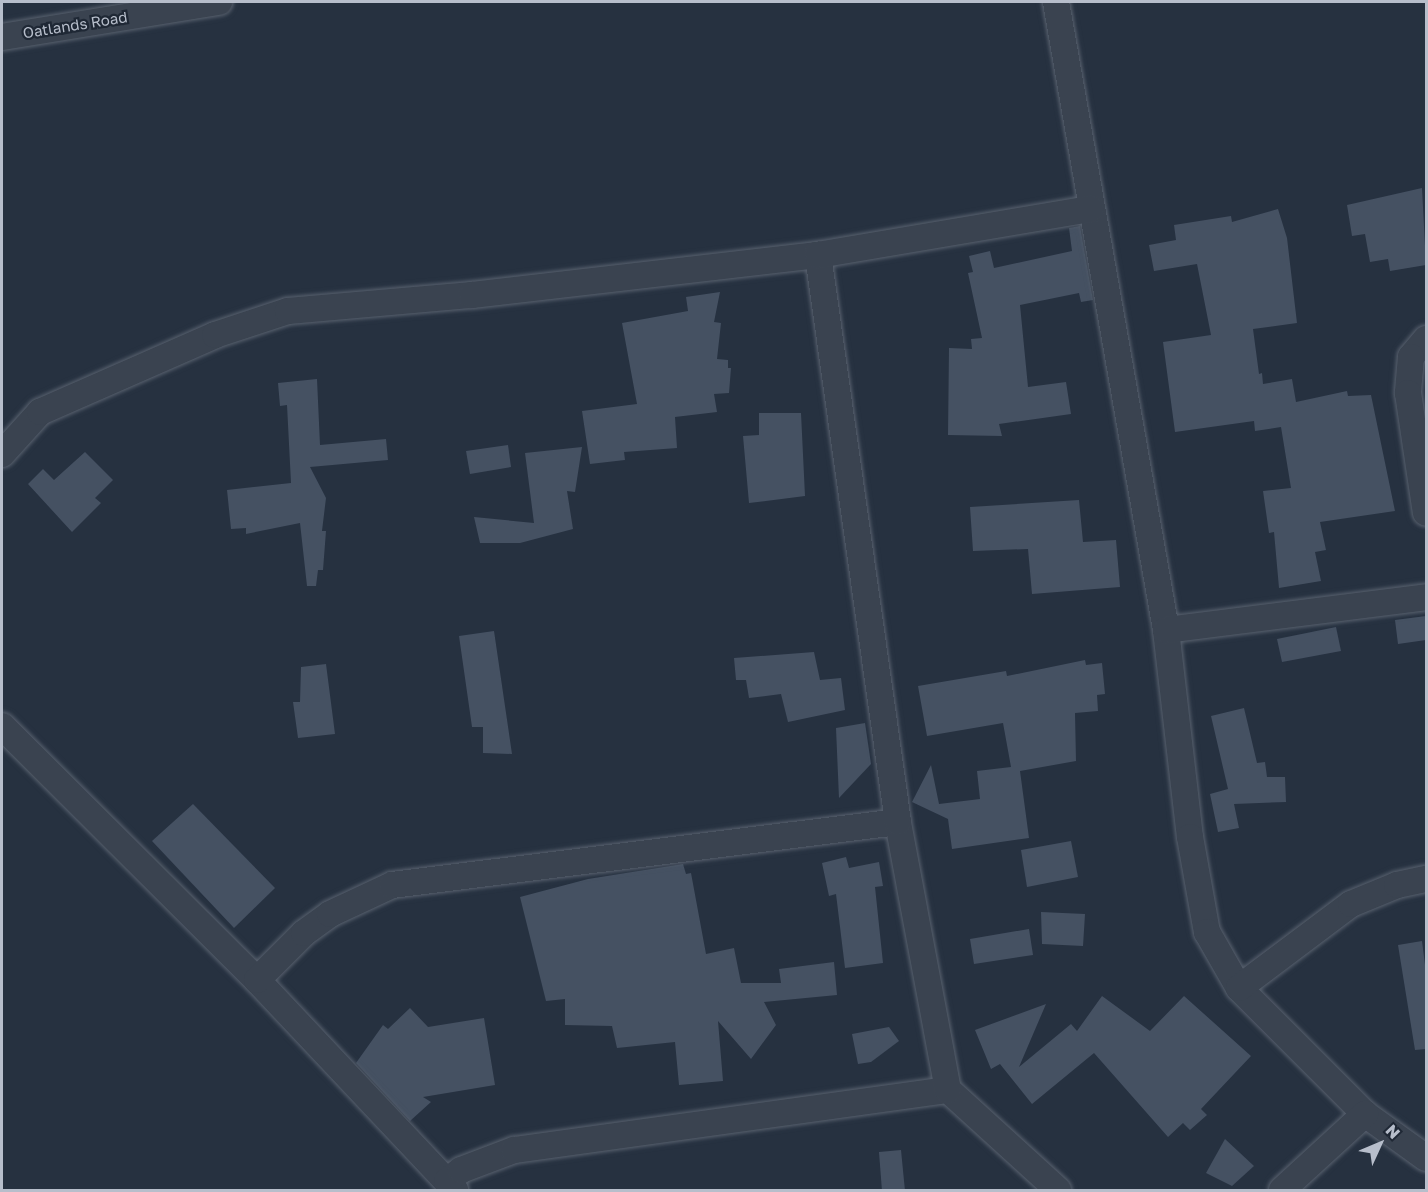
<!DOCTYPE html>
<html>
<head>
<meta charset="utf-8">
<style>
	body { margin:0 }
	#map { position:relative; width:1428px; height:1192px; overflow:hidden; background:#263140; font-family:"Golos Text",sans-serif }
	div>[style] { position:absolute }
	[style*='--x'] { left:calc(var(--x)*1px); top:calc(var(--y)*1px); width:calc(var(--w)*1px); rotate:calc(var(--a)*1deg) }
	.building>* { inset:0; background:#455162 }
	.roads { filter:drop-shadow(0 0 2px #58616e) drop-shadow(0 0 2px #58616e) }
	.minor>* { height:26px; margin:-13px; padding:0 13px; transform-origin:13px; border-radius:13px; background:#3a4350 }
	span { translate:-50% -50%; white-space:nowrap; text-align:center; line-height:1.15; -webkit-text-stroke:4.5px #1f2835; paint-order:stroke }
	.street-label { font-size:15px; color:#b7becb }
	.frame { position:absolute; inset:0; border:3px solid #b7becb; pointer-events:none }
	.north { position:absolute; left:1350px; top:1114px; width:60px; height:60px; -webkit-text-stroke:4px #1f2835; paint-order:stroke; rotate:46deg; font-size:16px; font-weight:700; line-height:24px; text-align:center; color:#b7becb }
	.north::after { content:''; display:block; margin:auto; width:21px; height:27px; background:#b7becb; clip-path:polygon(50% 0,100% 100%,50% 72%,0 100%) }
</style>
</head>
<body>
<div id="map">
	<div class="building">
		<i style="clip-path:polygon(1422px 188px,1426px 265px,1390px 271px,1388px 259px,1370px 262px,1365px 234px,1352px 236px,1347px 205px)"></i>
		<i style="clip-path:polygon(1278px 209px,1287px 238px,1297px 323px,1253px 329px,1259px 374px,1262px 373px,1263px 384px,1292px 379px,1296px 402px,1347px 391px,1348px 396px,1371px 395px,1395px 511px,1320px 522px,1326px 550px,1315px 552px,1321px 581px,1279px 588px,1274px 532px,1269px 533px,1263px 491px,1291px 488px,1281px 427px,1255px 431px,1254px 421px,1175px 432px,1163px 342px,1211px 335px,1197px 264px,1154px 271px,1149px 245px,1176px 240px,1174px 225px,1231px 216px,1232px 222px)"></i>
		<i style="clip-path:polygon(1080px 226px,1093px 300px,1081px 302px,1079px 293px,1020px 305px,1028px 387px,1066px 382px,1071px 414px,999px 424px,1002px 436px,948px 435px,949px 348px,972px 349px,971px 339px,982px 338px,968px 273px,973px 272px,969px 256px,990px 251px,994px 268px,1072px 251px,1069px 228px)"></i>
		<i style="clip-path:polygon(720px 292px,714px 322px,721px 323px,717px 359px,728px 360px,728px 368px,731px 368px,729px 393px,714px 394px,717px 412px,675px 417px,677px 448px,624px 452px,625px 460px,590px 464px,582px 411px,637px 404px,622px 323px,688px 311px,686px 297px)"></i>
		<i style="clip-path:polygon(317px 379px,320px 445px,386px 439px,388px 460px,310px 467px,326px 498px,322px 531px,326px 531px,323px 570px,318px 570px,316px 586px,307px 586px,300px 523px,246px 534px,246px 528px,231px 529px,227px 490px,291px 483px,287px 405px,280px 406px,278px 383px)"></i>
		<i style="clip-path:polygon(759px 413px,801px 413px,805px 496px,749px 503px,743px 436px,759px 435px)"></i>
		<i style="clip-path:polygon(508px 445px,511px 467px,470px 474px,466px 451px)"></i>
		<i style="clip-path:polygon(582px 447px,575px 492px,567px 491px,573px 529px,520px 543px,480px 543px,474px 517px,534px 523px,525px 453px)"></i>
		<i style="clip-path:polygon(85px 452px,113px 480px,95px 498px,101px 503px,72px 532px,28px 484px,43px 469px,54px 480px)"></i>
		<i style="clip-path:polygon(1079px 500px,1083px 542px,1116px 540px,1120px 587px,1032px 594px,1028px 549px,973px 551px,970px 507px)"></i>
		<i style="clip-path:polygon(1426px 616px,1426px 640px,1398px 644px,1395px 620px)"></i>
		<i style="clip-path:polygon(1336px 627px,1341px 651px,1282px 662px,1277px 639px)"></i>
		<i style="clip-path:polygon(494px 631px,512px 754px,483px 753px,483px 727px,472px 727px,459px 636px)"></i>
		<i style="clip-path:polygon(814px 652px,820px 680px,841px 678px,845px 710px,788px 722px,781px 694px,749px 698px,746px 680px,736px 680px,734px 658px)"></i>
		<i style="clip-path:polygon(1085px 660px,1086px 665px,1102px 663px,1105px 694px,1097px 695px,1098px 711px,1075px 713px,1076px 761px,1020px 771px,1029px 838px,952px 849px,948px 819px,912px 802px,931px 765px,939px 804px,980px 799px,977px 771px,1011px 767px,1003px 723px,927px 736px,918px 686px,1006px 671px,1007px 676px)"></i>
		<i style="clip-path:polygon(326px 664px,335px 734px,298px 738px,293px 702px,300px 702px,301px 667px)"></i>
		<i style="clip-path:polygon(1244px 708px,1257px 763px,1265px 762px,1267px 777px,1285px 777px,1286px 802px,1234px 804px,1239px 828px,1218px 832px,1210px 794px,1228px 789px,1211px 716px)"></i>
		<i style="clip-path:polygon(865px 723px,871px 764px,839px 798px,836px 728px)"></i>
		<i style="clip-path:polygon(193px 804px,275px 888px,234px 928px,152px 841px)"></i>
		<i style="clip-path:polygon(1071px 841px,1078px 877px,1027px 887px,1021px 850px)"></i>
		<i style="clip-path:polygon(846px 857px,849px 868px,879px 862px,883px 886px,875px 887px,883px 963px,845px 968px,836px 894px,829px 896px,822px 863px)"></i>
		<i style="clip-path:polygon(683px 864px,686px 874px,691px 873px,706px 954px,734px 948px,741px 983px,781px 983px,779px 969px,834px 962px,837px 995px,764px 1002px,776px 1025px,751px 1059px,718px 1021px,723px 1081px,679px 1085px,675px 1042px,617px 1048px,612px 1026px,565px 1025px,565px 999px,546px 1001px,520px 897px,588px 879px)"></i>
		<i style="clip-path:polygon(1041px 912px,1085px 914px,1083px 946px,1042px 944px)"></i>
		<i style="clip-path:polygon(1029px 929px,1033px 955px,974px 964px,970px 939px)"></i>
		<i style="clip-path:polygon(1422px 941px,1426px 973px,1426px 1049px,1415px 1050px,1398px 945px)"></i>
		<i style="clip-path:polygon(1102px 996px,1150px 1031px,1184px 996px,1251px 1056px,1201px 1109px,1207px 1115px,1190px 1130px,1183px 1123px,1168px 1137px,1094px 1053px,1032px 1104px,1000px 1064px,991px 1069px,975px 1030px,1046px 1004px,1019px 1067px,1071px 1024px,1077px 1031px)"></i>
		<i style="clip-path:polygon(410px 1008px,428px 1027px,484px 1018px,495px 1085px,423px 1097px,431px 1102px,410px 1121px,356px 1063px,383px 1025px,388px 1029px)"></i>
		<i style="clip-path:polygon(889px 1027px,899px 1041px,871px 1062px,858px 1064px,852px 1034px)"></i>
		<i style="clip-path:polygon(1225px 1139px,1254px 1166px,1232px 1186px,1206px 1173px)"></i>
		<i style="clip-path:polygon(901px 1150px,905px 1191px,882px 1191px,879px 1152px)"></i>
	</div>
	<div class="roads">
		<div class="minor">
			<i style="--x:1056;--y:2;--w:638;--a:80.06"></i>
			<i style="--x:1166;--y:630;--w:208;--a:83.4"></i>
			<i style="--x:1190;--y:837;--w:97;--a:79.9"></i>
			<i style="--x:1207;--y:932;--w:64;--a:60.3"></i>
			<i style="--x:1239;--y:988;--w:178;--a:45"></i>
			<i style="--x:1365;--y:1114;--w:75;--a:35.8"></i>
			<i style="--x:2;--y:37;--w:220;--a:-9.2"></i>
			<i style="--x:1426;--y:339;--w:23;--a:130"></i>
			<i style="--x:1411;--y:357;--w:36;--a:95"></i>
			<i style="--x:1408;--y:393;--w:121;--a:81.5"></i>
			<i style="--x:2;--y:454;--w:57;--a:-47.9"></i>
			<i style="--x:40;--y:412;--w:191;--a:-23.7"></i>
			<i style="--x:215;--y:335;--w:77;--a:-18.2"></i>
			<i style="--x:288;--y:311;--w:185;--a:-5"></i>
			<i style="--x:472;--y:295;--w:348;--a:-6.6"></i>
			<i style="--x:1166;--y:630;--w:262;--a:-7.2"></i>
			<i style="--x:2;--y:726;--w:360;--a:44.9"></i>
			<i style="--x:257;--y:980;--w:289;--a:46.7"></i>
			<i style="--x:257;--y:980;--w:66;--a:-45"></i>
			<i style="--x:304;--y:933;--w:32;--a:-36"></i>
			<i style="--x:330;--y:914;--w:68;--a:-25.1"></i>
			<i style="--x:392;--y:885;--w:510;--a:-7.1"></i>
			<i style="--x:1239;--y:988;--w:140;--a:-36.9"></i>
			<i style="--x:1351;--y:904;--w:50;--a:-22.4"></i>
			<i style="--x:1397;--y:885;--w:30;--a:-12"></i>
			<i style="--x:447;--y:1181;--w:18;--a:-38"></i>
			<i style="--x:461;--y:1170;--w:57;--a:-20.7"></i>
			<i style="--x:514;--y:1150;--w:438;--a:-7.9"></i>
			<i style="--x:1058;--y:1190;--w:149;--a:-137.7"></i>
			<i style="--x:948;--y:1090;--w:273;--a:-100.6"></i>
			<i style="--x:898;--y:822;--w:573;--a:-98.03"></i>
			<i style="--x:818;--y:255;--w:277;--a:-9.6"></i>
			<i style="--x:1282;--y:1190;--w:113;--a:-42.5"></i>
		</div>
	</div>
	<div class="street-label">
		<span style="left:75px;top:25px;rotate:-9deg">Oatlands Road</span>
	</div>
	<div class="frame"></div>
	<div class="north">N</div>
</div>
</body>
</html>
